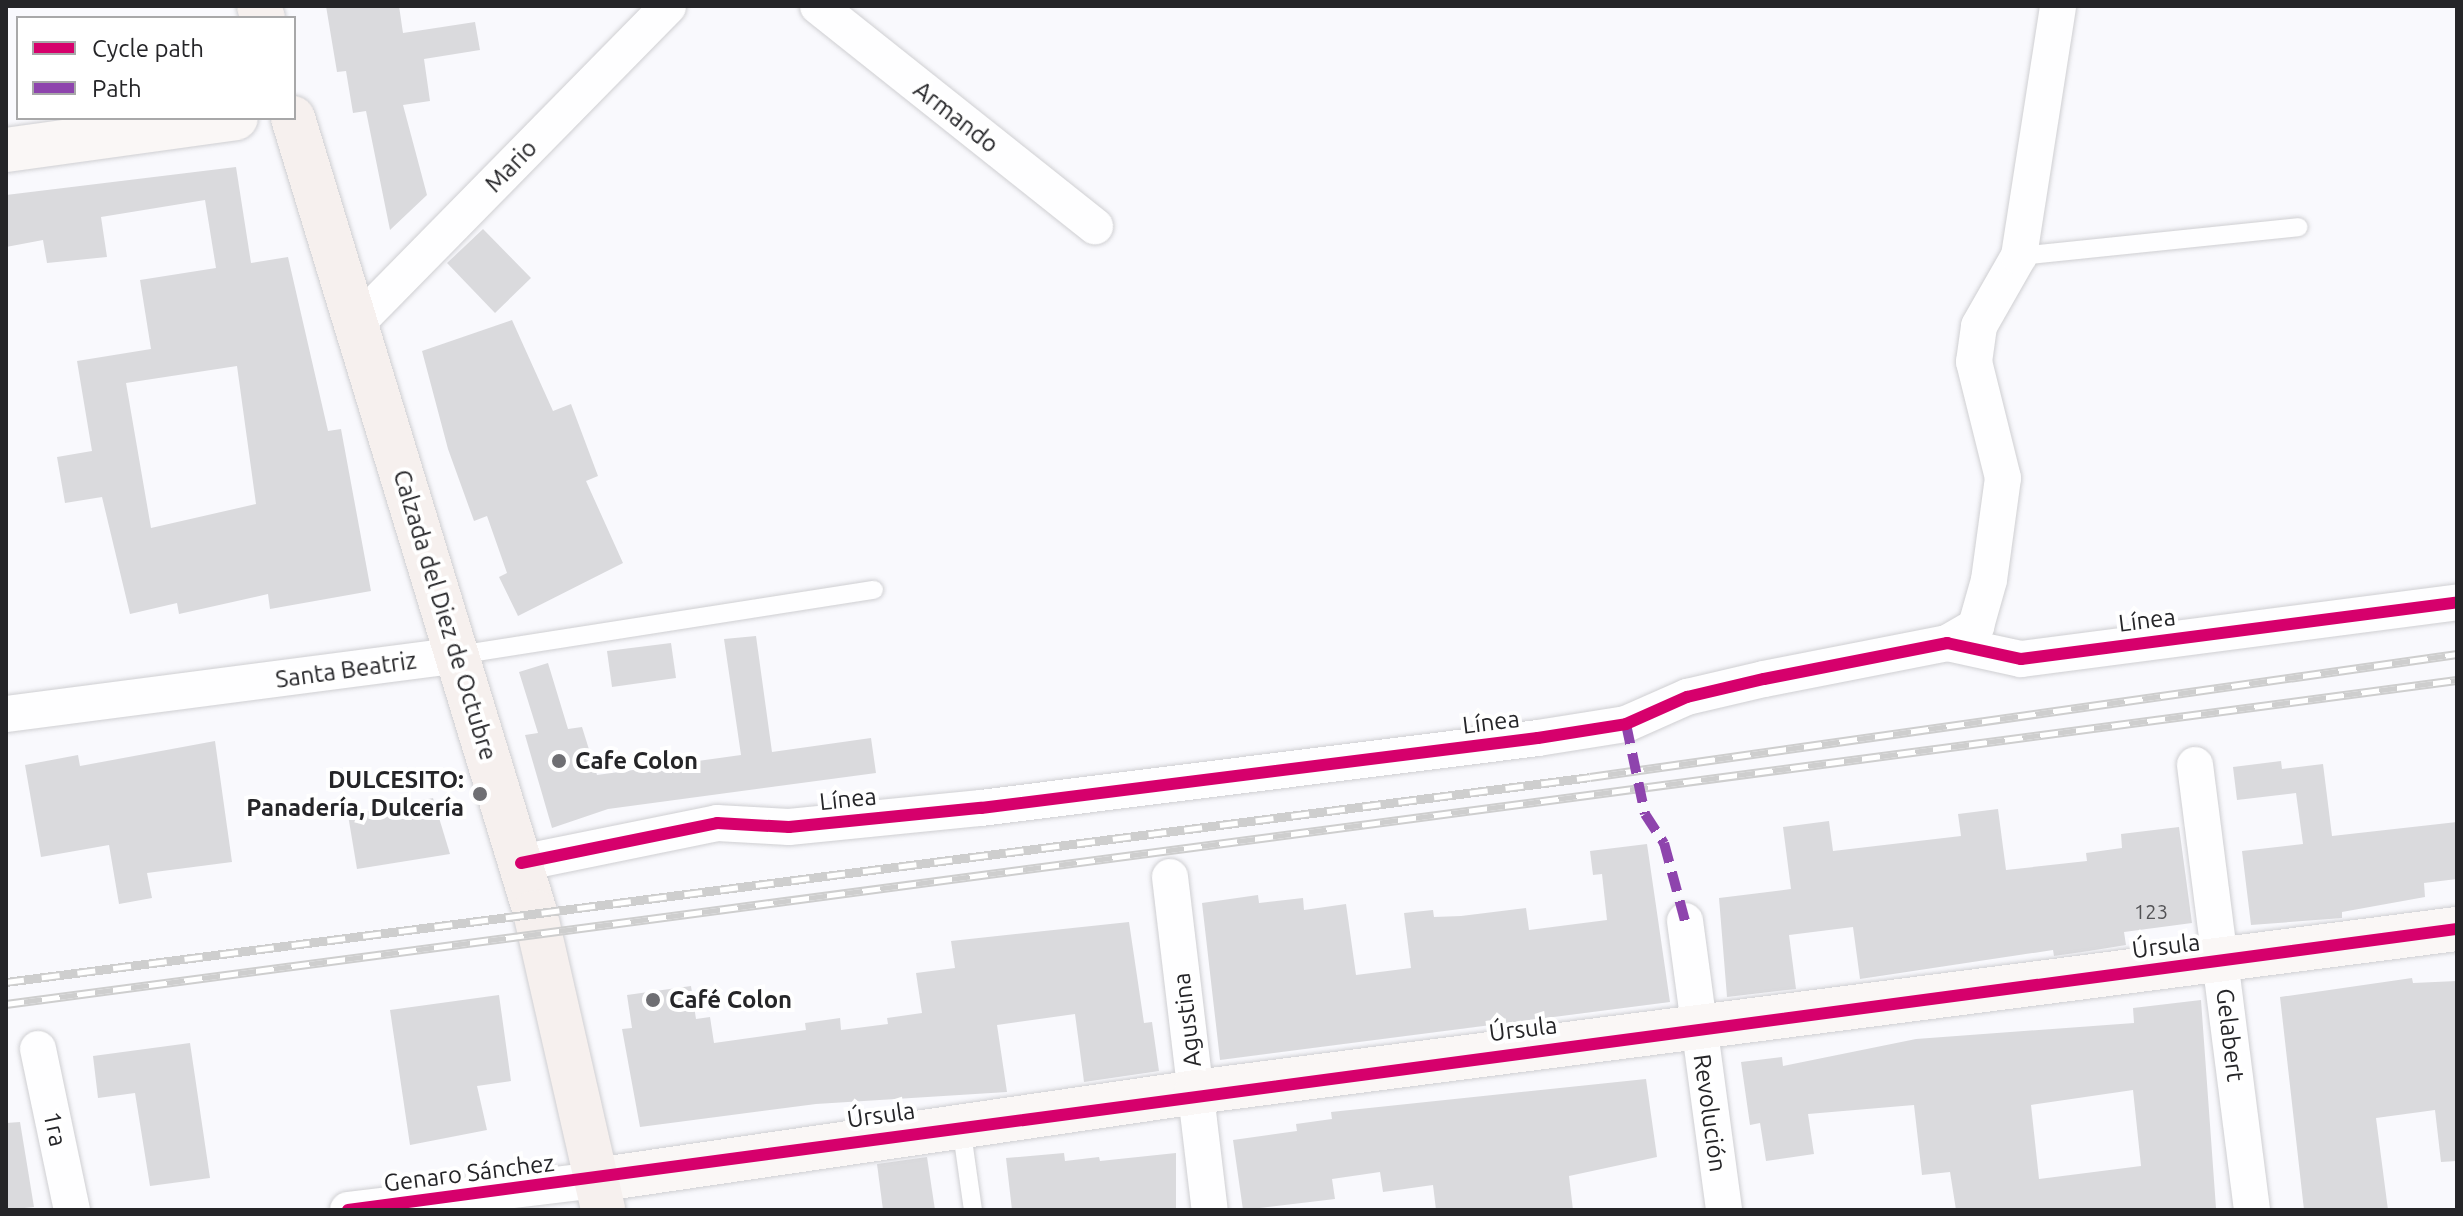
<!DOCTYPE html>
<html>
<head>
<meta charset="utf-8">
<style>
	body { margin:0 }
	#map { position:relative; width:2463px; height:1216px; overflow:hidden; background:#f9f9fd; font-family:Ubuntu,sans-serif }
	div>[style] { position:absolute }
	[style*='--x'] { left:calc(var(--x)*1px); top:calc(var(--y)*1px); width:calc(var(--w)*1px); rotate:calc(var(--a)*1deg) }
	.building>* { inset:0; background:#dadadd }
	.roads { filter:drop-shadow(0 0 2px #cfcfd2) drop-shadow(0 0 2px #cfcfd2) }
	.lane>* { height:18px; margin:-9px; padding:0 9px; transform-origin:9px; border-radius:9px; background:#fefeff }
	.street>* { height:36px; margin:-18px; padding:0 18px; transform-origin:18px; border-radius:18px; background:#fefeff }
	.secondary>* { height:44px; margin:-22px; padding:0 22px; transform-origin:22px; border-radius:22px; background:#faf7f6 }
	.primary>* { height:44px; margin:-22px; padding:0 22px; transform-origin:22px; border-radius:22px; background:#f6f0ee }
	.rail>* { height:9px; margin-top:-4.5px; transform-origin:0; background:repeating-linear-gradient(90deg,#fff 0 18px,#cecece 0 36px); box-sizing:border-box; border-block:2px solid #cecece }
	.quiet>* { height:10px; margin-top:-5px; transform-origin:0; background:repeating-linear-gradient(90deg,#8e44ad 0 20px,transparent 0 30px) }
	.cycleway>* { height:12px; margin:-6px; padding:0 6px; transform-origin:6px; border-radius:6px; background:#d6006c }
	.dots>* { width:22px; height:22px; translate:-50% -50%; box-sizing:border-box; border:4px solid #fff; border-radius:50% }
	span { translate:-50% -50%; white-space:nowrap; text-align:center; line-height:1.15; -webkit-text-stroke:8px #fff; paint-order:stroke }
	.number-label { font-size:20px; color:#525255 }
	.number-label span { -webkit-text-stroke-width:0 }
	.street-label { font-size:24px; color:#252528 }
	.poi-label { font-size:24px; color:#252528; font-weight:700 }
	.left { translate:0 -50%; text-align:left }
	.right { translate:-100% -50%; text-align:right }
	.frame { position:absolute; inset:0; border:8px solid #252528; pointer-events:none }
	.legend { position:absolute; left:16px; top:16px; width:280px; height:104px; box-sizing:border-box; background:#fff; border:2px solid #a8a8a9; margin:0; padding:10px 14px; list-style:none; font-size:24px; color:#252528 }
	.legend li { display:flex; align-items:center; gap:16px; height:40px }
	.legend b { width:40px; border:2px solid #a8a8a9 }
</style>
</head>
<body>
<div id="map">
	<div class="building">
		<i style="clip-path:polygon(326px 6px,399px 6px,403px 33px,475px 22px,480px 50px,424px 59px,430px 101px,403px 105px,427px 195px,390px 230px,366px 111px,353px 113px,346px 71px,337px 72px)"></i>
		<i style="clip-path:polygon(evenodd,236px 167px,251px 263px,288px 257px,328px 431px,341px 429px,371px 591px,270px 609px,268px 594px,179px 614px,177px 603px,130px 614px,102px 497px,65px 503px,57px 457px,92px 451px,77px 361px,151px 349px,140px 280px,216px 268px,205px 200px,101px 217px,107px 257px,47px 263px,43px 240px,6px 247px,6px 195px,236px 167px,237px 366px,256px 504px,151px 528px,126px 383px,237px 366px)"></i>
		<i style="clip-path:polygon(483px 229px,531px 278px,495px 313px,447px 263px)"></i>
		<i style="clip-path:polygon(512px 320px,553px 411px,571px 404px,598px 476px,586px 481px,623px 563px,518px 616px,499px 577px,507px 573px,487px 516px,474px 521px,448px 449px,422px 351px)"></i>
		<i style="clip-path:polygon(756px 636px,772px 752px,871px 738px,876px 773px,608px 809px,552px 828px,525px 735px,538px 733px,519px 672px,548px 663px,568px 729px,582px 727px,597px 775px,741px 755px,724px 639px)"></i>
		<i style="clip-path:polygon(671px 643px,676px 678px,612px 687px,607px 651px)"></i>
		<i style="clip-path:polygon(215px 741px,232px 862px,147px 873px,152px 898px,119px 904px,109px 845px,41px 857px,25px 765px,78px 755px,80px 766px)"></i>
		<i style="clip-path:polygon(2281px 761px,2282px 769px,2323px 764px,2332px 836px,2457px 822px,2457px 879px,2424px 883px,2425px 897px,2342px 912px,2342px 918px,2251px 925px,2242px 851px,2303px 844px,2296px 793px,2237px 800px,2233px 767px)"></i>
		<i style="clip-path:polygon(433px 798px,450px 854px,357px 869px,348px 815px)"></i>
		<i style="clip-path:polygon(1998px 809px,2006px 870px,2087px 861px,2086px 853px,2122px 848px,2121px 834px,2179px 827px,2192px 923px,2124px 932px,2126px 945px,2089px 951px,2054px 956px,2053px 950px,1860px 979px,1853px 927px,1789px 935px,1796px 989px,1727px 997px,1719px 898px,1791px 889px,1783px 827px,1829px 821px,1833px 851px,1961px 836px,1958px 814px)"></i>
		<i style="clip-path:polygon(1647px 844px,1670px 1002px,1220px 1060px,1202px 903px,1258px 895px,1259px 903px,1303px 898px,1304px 910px,1346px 904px,1356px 975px,1411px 968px,1404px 913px,1433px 910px,1434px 917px,1461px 916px,1526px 908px,1529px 930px,1607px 920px,1602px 874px,1593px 875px,1590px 851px)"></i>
		<i style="clip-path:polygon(1129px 922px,1144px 1023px,1152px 1022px,1159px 1071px,1084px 1082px,1075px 1014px,997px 1025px,1007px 1092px,816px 1104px,640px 1127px,622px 1029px,632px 1028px,627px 995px,691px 986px,696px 1019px,710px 1017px,714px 1043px,806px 1030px,805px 1023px,840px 1018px,841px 1030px,888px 1024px,887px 1018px,922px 1013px,916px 973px,955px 968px,951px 941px)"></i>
		<i style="clip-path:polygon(2412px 978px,2413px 983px,2457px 981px,2457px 1161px,2441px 1162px,2435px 1110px,2376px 1118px,2388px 1210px,2304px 1210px,2280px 997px)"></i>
		<i style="clip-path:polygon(499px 995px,511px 1081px,477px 1086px,487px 1130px,410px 1145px,390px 1010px)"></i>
		<i style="clip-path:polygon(evenodd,2201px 1000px,2216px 1208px,1956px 1210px,1950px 1172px,1922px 1175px,1914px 1105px,1808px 1114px,1814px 1154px,1766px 1161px,1760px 1123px,1750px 1125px,1741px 1062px,1782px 1057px,1783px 1066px,1916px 1039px,2134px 1023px,2133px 1008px,2201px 1000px,2133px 1090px,2141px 1166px,2039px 1179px,2031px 1105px,2133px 1090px)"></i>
		<i style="clip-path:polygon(190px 1043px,210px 1178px,150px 1186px,135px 1093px,98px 1098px,93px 1056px)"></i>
		<i style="clip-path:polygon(1646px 1079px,1657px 1157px,1569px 1176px,1573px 1210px,1436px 1210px,1433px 1185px,1383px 1192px,1380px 1172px,1332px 1179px,1335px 1199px,1243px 1210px,1233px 1140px,1297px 1131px,1296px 1124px,1332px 1119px,1331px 1112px)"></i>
		<i style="clip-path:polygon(20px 1122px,34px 1207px,6px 1210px,6px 1123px)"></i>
		<i style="clip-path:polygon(1064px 1153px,1065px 1161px,1099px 1157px,1100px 1161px,1176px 1153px,1176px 1210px,1012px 1210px,1006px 1158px)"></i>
		<i style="clip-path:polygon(927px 1157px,935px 1210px,883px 1210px,877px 1164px)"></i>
	</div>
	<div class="roads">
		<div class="lane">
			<i style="--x:2019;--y:256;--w:281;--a:-5.9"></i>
			<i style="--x:458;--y:655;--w:421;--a:-8.9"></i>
			<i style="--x:961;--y:1126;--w:85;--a:81.9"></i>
		</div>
		<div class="street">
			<i style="--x:818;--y:6;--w:354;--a:38.5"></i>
			<i style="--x:354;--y:326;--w:448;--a:-45.5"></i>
			<i style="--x:1947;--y:643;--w:34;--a:-30"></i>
			<i style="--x:1976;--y:626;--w:48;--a:-74.2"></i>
			<i style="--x:1989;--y:580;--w:103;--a:-82.2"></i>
			<i style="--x:2003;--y:478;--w:120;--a:-104"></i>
			<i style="--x:1974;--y:362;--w:36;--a:-82"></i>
			<i style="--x:1979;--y:326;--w:81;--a:-60.3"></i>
			<i style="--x:2019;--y:256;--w:253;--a:-81.1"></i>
			<i style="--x:6;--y:714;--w:456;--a:-7.4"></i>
			<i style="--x:2195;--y:765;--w:449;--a:82.7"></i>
			<i style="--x:521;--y:863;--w:200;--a:-11.5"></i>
			<i style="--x:717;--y:823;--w:72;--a:3.2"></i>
			<i style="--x:789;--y:827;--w:193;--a:-5.7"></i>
			<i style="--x:981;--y:808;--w:561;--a:-7.16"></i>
			<i style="--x:1538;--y:738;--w:89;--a:-9"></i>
			<i style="--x:1626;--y:724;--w:67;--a:-23.9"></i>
			<i style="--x:1687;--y:697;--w:79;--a:-13.2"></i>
			<i style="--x:1764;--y:679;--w:187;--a:-11.1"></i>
			<i style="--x:1947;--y:643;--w:76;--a:12.2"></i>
			<i style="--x:2021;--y:659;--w:440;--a:-7.4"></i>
			<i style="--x:1170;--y:877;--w:335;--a:83.2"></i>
			<i style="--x:1685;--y:921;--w:292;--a:82.3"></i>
			<i style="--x:38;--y:1049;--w:165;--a:78.1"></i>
			<i style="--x:348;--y:1210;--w:250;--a:-6.9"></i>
		</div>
		<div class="secondary">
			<i style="--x:6;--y:150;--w:232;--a:-7.9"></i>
			<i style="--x:596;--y:1180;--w:606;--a:-8.34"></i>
			<i style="--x:1196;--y:1092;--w:1271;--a:-7.37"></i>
		</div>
		<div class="primary">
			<i style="--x:259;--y:6;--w:13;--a:72"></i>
			<i style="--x:293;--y:118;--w:830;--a:73.05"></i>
			<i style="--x:535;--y:912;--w:306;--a:77.1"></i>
		</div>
	</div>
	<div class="rail">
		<i style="--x:6;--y:982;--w:1597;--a:-7.37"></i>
		<i style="--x:1590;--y:777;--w:876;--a:-8.07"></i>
		<i style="--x:6;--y:1004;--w:2472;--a:-7.53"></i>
	</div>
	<div class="quiet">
		<i style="--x:1626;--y:724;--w:92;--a:78.1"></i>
		<i style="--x:1645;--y:814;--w:35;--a:57"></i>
		<i style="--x:1664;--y:843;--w:81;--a:74.9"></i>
	</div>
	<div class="cycleway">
		<i style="--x:521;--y:863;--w:200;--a:-11.5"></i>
		<i style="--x:717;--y:823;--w:72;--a:3.2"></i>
		<i style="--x:789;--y:827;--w:193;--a:-5.7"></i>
		<i style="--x:981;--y:808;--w:561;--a:-7.16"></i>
		<i style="--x:1538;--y:738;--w:89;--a:-9"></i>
		<i style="--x:1626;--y:724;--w:67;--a:-23.9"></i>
		<i style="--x:1687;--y:697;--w:79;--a:-13.2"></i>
		<i style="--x:1764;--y:679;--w:187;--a:-11.1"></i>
		<i style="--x:1947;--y:643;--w:76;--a:12.2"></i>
		<i style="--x:2021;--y:659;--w:440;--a:-7.4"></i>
		<i style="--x:348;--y:1210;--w:2128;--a:-7.59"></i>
	</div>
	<div class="dots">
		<i style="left:559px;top:761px;background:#6f6f73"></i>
		<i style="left:480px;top:794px;background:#6f6f73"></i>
		<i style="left:653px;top:1000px;background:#6f6f73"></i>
	</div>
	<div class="number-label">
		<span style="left:2151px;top:911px">123</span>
	</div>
	<div class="street-label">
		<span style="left:956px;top:117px;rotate:38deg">Armando</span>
		<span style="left:511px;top:166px;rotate:-46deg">Mario</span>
		<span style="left:445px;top:615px;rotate:73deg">Calzada del Diez de Octubre</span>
		<span style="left:2147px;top:620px;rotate:-7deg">Línea</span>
		<span style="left:346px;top:670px;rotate:-8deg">Santa Beatriz</span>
		<span style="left:1491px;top:722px;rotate:-7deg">Línea</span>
		<span style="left:848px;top:799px;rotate:-6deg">Línea</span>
		<span style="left:2166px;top:946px;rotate:-7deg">Úrsula</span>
		<span style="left:1187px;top:1020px;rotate:-97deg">Agustina</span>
		<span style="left:1523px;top:1029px;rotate:-7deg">Úrsula</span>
		<span style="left:2230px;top:1035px;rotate:83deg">Gelabert</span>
		<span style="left:1710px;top:1113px;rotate:82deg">Revolución</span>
		<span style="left:881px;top:1115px;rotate:-8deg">Úrsula</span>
		<span style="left:55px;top:1129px;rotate:78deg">1ra</span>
		<span style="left:469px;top:1173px;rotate:-7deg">Genaro Sánchez</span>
	</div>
	<div class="poi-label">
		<span class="left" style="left:575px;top:761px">Cafe Colon</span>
		<span class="right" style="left:464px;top:794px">DULCESITO:<br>Panadería, Dulcería</span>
		<span class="left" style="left:669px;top:1000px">Café Colon</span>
	</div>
	<div class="frame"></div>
	<ul class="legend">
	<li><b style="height:10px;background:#d6006c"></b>Cycle path</li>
	<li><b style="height:10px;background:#8e44ad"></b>Path</li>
	</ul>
</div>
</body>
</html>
